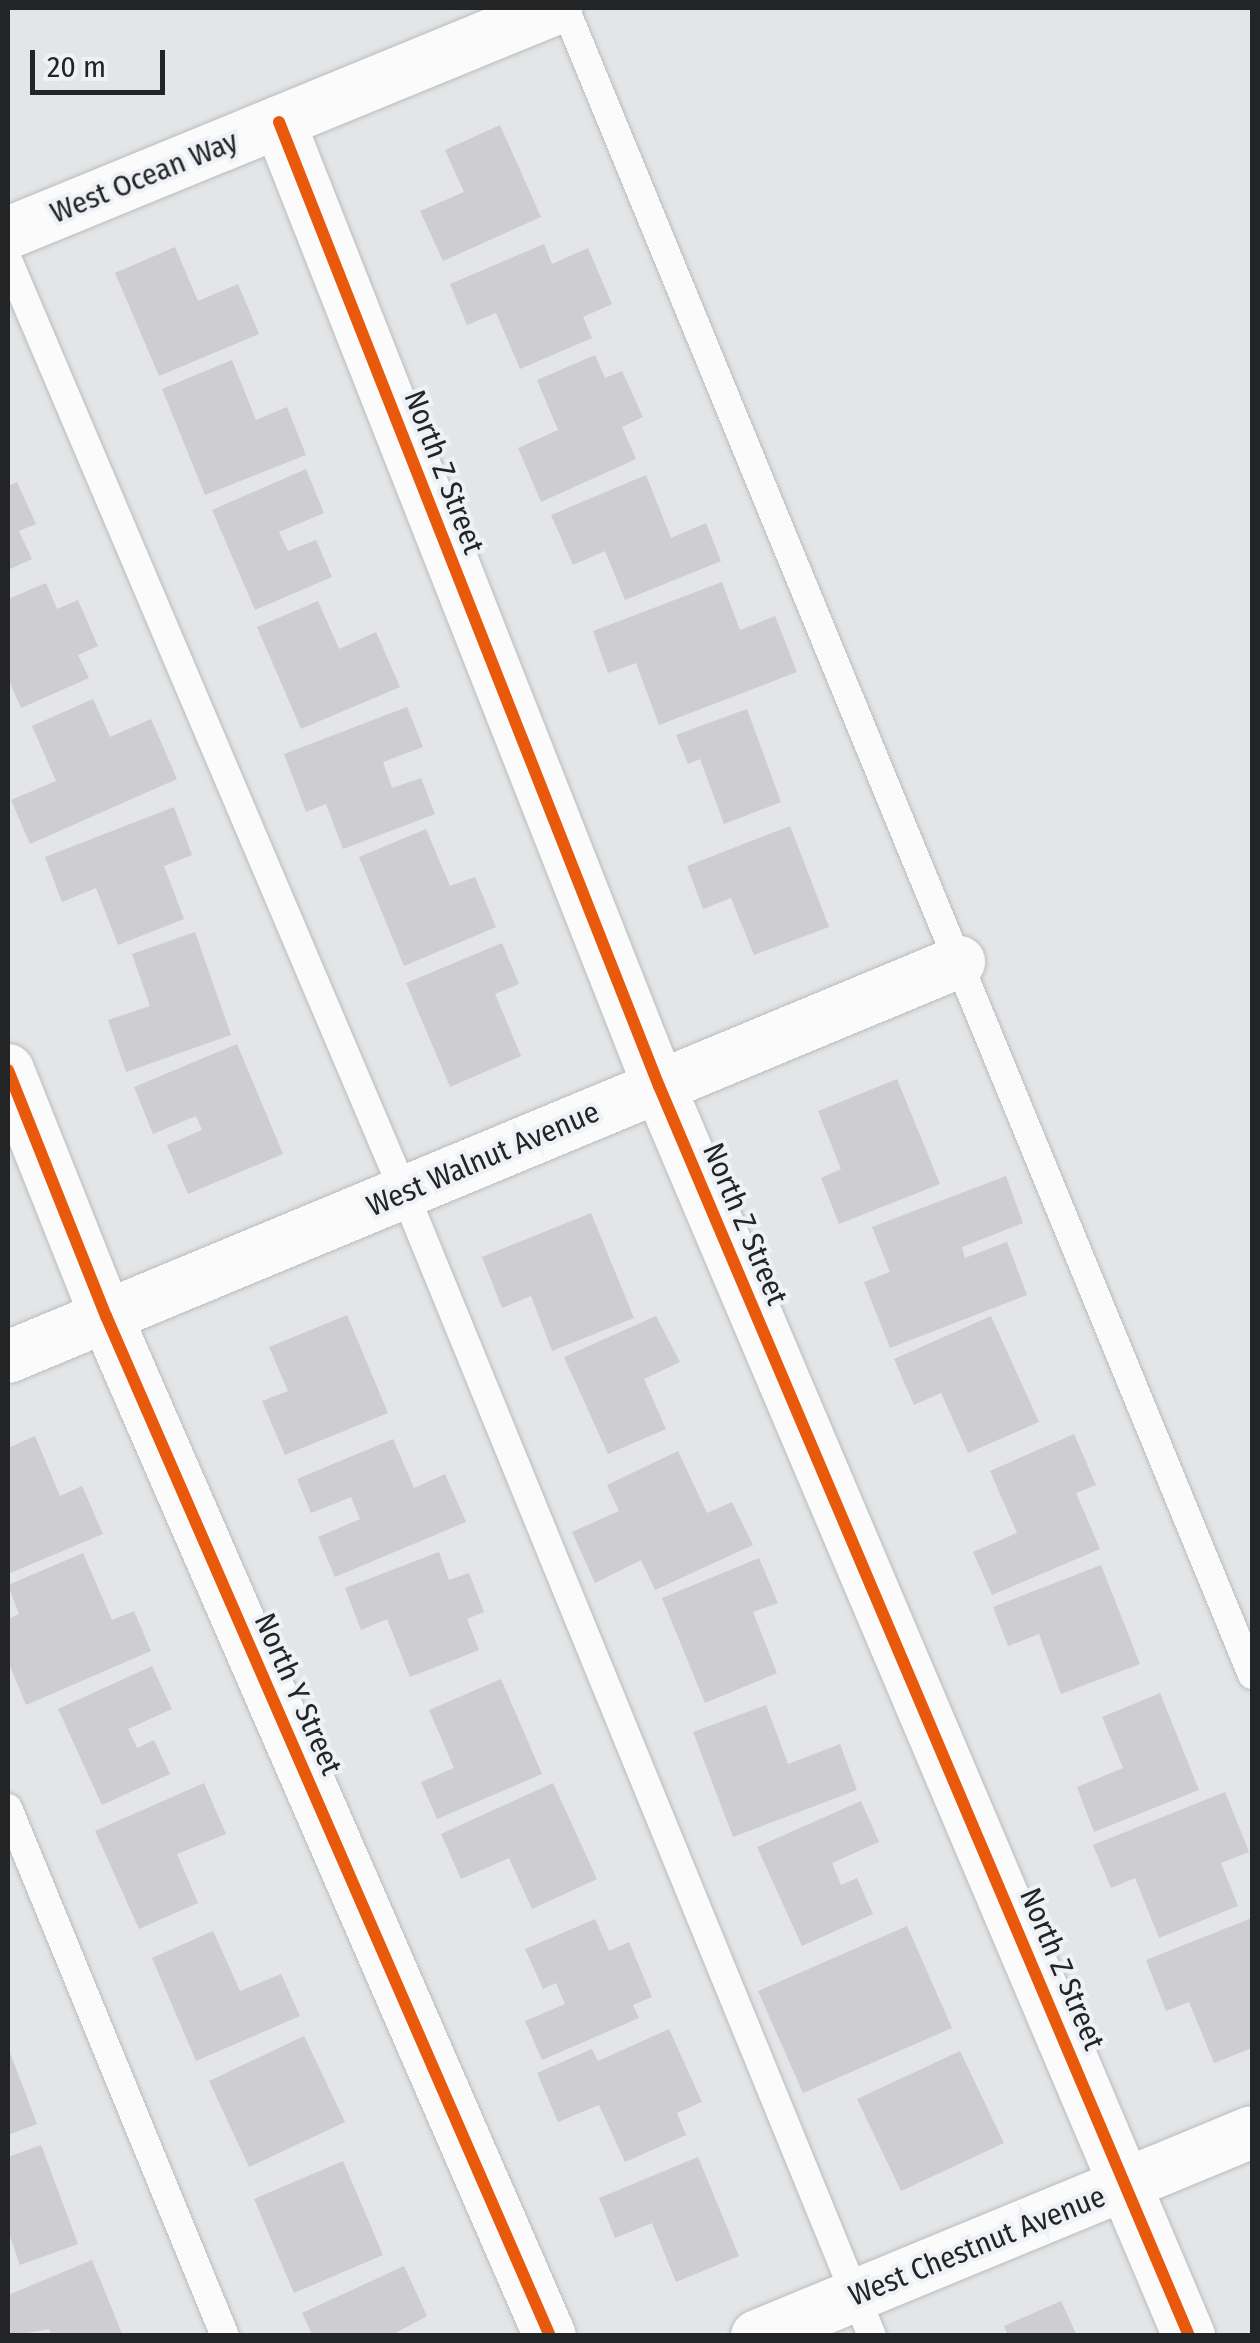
<!DOCTYPE html>
<html>
<head>
<meta charset="utf-8">
<style>
	body { margin:0 }
	#map { position:relative; width:1260px; height:2343px; overflow:hidden; background:#e3e5e7; font-family:"Fira Sans Condensed",sans-serif }
	div>[style] { position:absolute }
	[style*='--x'] { left:calc(var(--x)*1px); top:calc(var(--y)*1px); width:calc(var(--w)*1px); rotate:calc(var(--a)*1deg) }
	.building>* { inset:0; background:#cecdcf }
	.roads { filter:drop-shadow(0 0 2px #babcbd) drop-shadow(0 0 2px #babcbd) }
	.service>* { height:28px; margin:-14px; padding:0 14px; transform-origin:14px; border-radius:14px; background:#fbfbfb }
	.minor>* { height:52px; margin:-26px; padding:0 26px; transform-origin:26px; border-radius:26px; background:#fbfbfb }
	.cycleway>* { height:12px; margin:-6px; padding:0 6px; transform-origin:6px; border-radius:6px; background:#e8590c }
	span { translate:-50% -50%; white-space:nowrap; text-align:center; line-height:1.15; -webkit-text-stroke:8px #eef1f6; paint-order:stroke }
	.street-label { font-size:30px; color:#232426 }
	.frame { position:absolute; inset:0; border:10px solid #232426; pointer-events:none }
	.scale { position:absolute; left:30px; top:50px; width:135px; height:45px; box-sizing:border-box; border:5px solid #232426; border-top:0; padding-left:12px; font-size:30px; line-height:35px; white-space:nowrap; color:#232426; -webkit-text-stroke:8px #eef1f6; paint-order:stroke }
</style>
</head>
<body>
<div id="map">
	<div class="building">
		<i style="clip-path:polygon(500px 125px,541px 217px,443px 261px,420px 211px,464px 192px,445px 150px)"></i>
		<i style="clip-path:polygon(544px 244px,552px 264px,588px 248px,612px 304px,583px 317px,592px 338px,520px 369px,496px 313px,467px 325px,450px 284px)"></i>
		<i style="clip-path:polygon(175px 247px,198px 301px,238px 284px,259px 334px,159px 376px,115px 273px)"></i>
		<i style="clip-path:polygon(595px 355px,605px 378px,622px 371px,643px 417px,622px 427px,636px 459px,541px 502px,518px 448px,558px 430px,537px 380px)"></i>
		<i style="clip-path:polygon(232px 360px,256px 420px,287px 407px,306px 455px,205px 495px,162px 389px)"></i>
		<i style="clip-path:polygon(306px 469px,324px 513px,279px 532px,288px 551px,316px 540px,332px 577px,255px 610px,212px 510px)"></i>
		<i style="clip-path:polygon(646px 475px,671px 538px,706px 523px,721px 561px,625px 600px,605px 551px,573px 565px,551px 515px)"></i>
		<i style="clip-path:polygon(17px 482px,36px 524px,19px 531px,32px 559px,8px 570px,8px 486px)"></i>
		<i style="clip-path:polygon(722px 582px,740px 630px,775px 616px,797px 672px,659px 725px,636px 663px,608px 673px,593px 631px)"></i>
		<i style="clip-path:polygon(46px 583px,57px 609px,78px 600px,98px 646px,78px 655px,89px 678px,21px 708px,8px 678px,8px 599px)"></i>
		<i style="clip-path:polygon(318px 601px,339px 649px,376px 632px,400px 687px,301px 729px,257px 627px)"></i>
		<i style="clip-path:polygon(93px 699px,110px 737px,151px 719px,177px 779px,30px 844px,11px 800px,56px 781px,32px 726px)"></i>
		<i style="clip-path:polygon(407px 707px,423px 747px,383px 762px,392px 788px,421px 778px,435px 814px,343px 849px,326px 804px,306px 812px,284px 754px)"></i>
		<i style="clip-path:polygon(747px 709px,781px 802px,724px 824px,700px 759px,688px 764px,676px 735px)"></i>
		<i style="clip-path:polygon(174px 807px,192px 855px,164px 866px,184px 919px,118px 945px,96px 888px,62px 902px,45px 857px)"></i>
		<i style="clip-path:polygon(790px 826px,829px 927px,754px 955px,731px 898px,703px 909px,687px 866px)"></i>
		<i style="clip-path:polygon(426px 829px,450px 886px,475px 877px,496px 927px,404px 966px,359px 857px)"></i>
		<i style="clip-path:polygon(195px 932px,231px 1035px,126px 1072px,108px 1020px,150px 1006px,132px 954px)"></i>
		<i style="clip-path:polygon(502px 943px,519px 984px,495px 994px,521px 1056px,450px 1087px,406px 983px)"></i>
		<i style="clip-path:polygon(237px 1044px,283px 1154px,188px 1194px,167px 1145px,202px 1130px,196px 1116px,153px 1134px,134px 1087px)"></i>
		<i style="clip-path:polygon(897px 1079px,940px 1184px,839px 1224px,821px 1178px,841px 1169px,818px 1111px)"></i>
		<i style="clip-path:polygon(1006px 1176px,1023px 1223px,962px 1247px,965px 1258px,1007px 1242px,1027px 1295px,890px 1348px,864px 1282px,890px 1272px,872px 1227px)"></i>
		<i style="clip-path:polygon(591px 1213px,634px 1318px,552px 1351px,531px 1296px,502px 1308px,482px 1257px)"></i>
		<i style="clip-path:polygon(347px 1315px,388px 1413px,285px 1455px,262px 1401px,288px 1391px,269px 1347px)"></i>
		<i style="clip-path:polygon(656px 1316px,680px 1362px,644px 1379px,666px 1429px,608px 1454px,564px 1357px)"></i>
		<i style="clip-path:polygon(991px 1316px,1039px 1422px,968px 1453px,941px 1393px,914px 1405px,894px 1359px)"></i>
		<i style="clip-path:polygon(1074px 1434px,1096px 1485px,1076px 1493px,1100px 1549px,992px 1595px,973px 1552px,1017px 1533px,990px 1471px)"></i>
		<i style="clip-path:polygon(35px 1436px,60px 1496px,82px 1486px,103px 1534px,8px 1574px,8px 1448px)"></i>
		<i style="clip-path:polygon(393px 1439px,414px 1488px,445px 1474px,466px 1522px,335px 1577px,318px 1537px,360px 1519px,351px 1497px,311px 1513px,297px 1479px)"></i>
		<i style="clip-path:polygon(678px 1451px,707px 1513px,732px 1502px,753px 1545px,655px 1590px,641px 1560px,595px 1583px,572px 1532px,619px 1511px,607px 1485px)"></i>
		<i style="clip-path:polygon(439px 1552px,449px 1580px,469px 1573px,484px 1612px,467px 1619px,479px 1650px,410px 1677px,387px 1619px,361px 1630px,345px 1588px)"></i>
		<i style="clip-path:polygon(83px 1553px,112px 1620px,134px 1611px,151px 1651px,26px 1705px,8px 1661px,8px 1619px,19px 1614px,8px 1585px)"></i>
		<i style="clip-path:polygon(759px 1558px,778px 1603px,753px 1612px,777px 1673px,705px 1703px,662px 1598px)"></i>
		<i style="clip-path:polygon(1101px 1565px,1140px 1664px,1061px 1694px,1039px 1634px,1008px 1646px,993px 1607px)"></i>
		<i style="clip-path:polygon(152px 1666px,172px 1709px,128px 1729px,137px 1748px,154px 1740px,170px 1774px,102px 1805px,58px 1709px)"></i>
		<i style="clip-path:polygon(501px 1679px,542px 1774px,437px 1819px,421px 1782px,454px 1768px,429px 1710px)"></i>
		<i style="clip-path:polygon(1160px 1693px,1199px 1790px,1094px 1832px,1077px 1787px,1123px 1768px,1102px 1717px)"></i>
		<i style="clip-path:polygon(766px 1705px,788px 1764px,840px 1744px,857px 1790px,733px 1837px,693px 1732px)"></i>
		<i style="clip-path:polygon(204px 1783px,226px 1834px,177px 1854px,198px 1903px,139px 1929px,95px 1831px)"></i>
		<i style="clip-path:polygon(553px 1783px,597px 1879px,532px 1909px,509px 1858px,461px 1879px,441px 1834px)"></i>
		<i style="clip-path:polygon(1225px 1792px,1249px 1852px,1221px 1863px,1238px 1906px,1159px 1938px,1135px 1878px,1111px 1888px,1093px 1845px)"></i>
		<i style="clip-path:polygon(861px 1801px,879px 1842px,832px 1863px,841px 1885px,857px 1878px,873px 1914px,802px 1946px,757px 1847px)"></i>
		<i style="clip-path:polygon(1252px 1918px,1252px 2048px,1214px 2063px,1189px 2002px,1166px 2011px,1146px 1960px)"></i>
		<i style="clip-path:polygon(595px 1919px,609px 1951px,629px 1942px,652px 1997px,633px 2005px,639px 2018px,542px 2060px,525px 2021px,565px 2004px,556px 1983px,543px 1989px,525px 1949px)"></i>
		<i style="clip-path:polygon(907px 1926px,952px 2028px,803px 2093px,758px 1991px)"></i>
		<i style="clip-path:polygon(213px 1931px,240px 1991px,281px 1974px,300px 2016px,196px 2061px,152px 1958px)"></i>
		<i style="clip-path:polygon(669px 2029px,702px 2102px,677px 2113px,686px 2135px,625px 2162px,599px 2105px,558px 2122px,537px 2073px,592px 2049px,598px 2061px)"></i>
		<i style="clip-path:polygon(304px 2036px,345px 2122px,249px 2167px,209px 2081px)"></i>
		<i style="clip-path:polygon(8px 2047px,37px 2124px,8px 2135px)"></i>
		<i style="clip-path:polygon(960px 2051px,1004px 2143px,901px 2191px,857px 2099px)"></i>
		<i style="clip-path:polygon(41px 2145px,78px 2244px,20px 2265px,8px 2231px,8px 2157px)"></i>
		<i style="clip-path:polygon(698px 2157px,739px 2256px,676px 2282px,652px 2223px,615px 2238px,599px 2198px)"></i>
		<i style="clip-path:polygon(343px 2161px,383px 2255px,294px 2293px,254px 2199px)"></i>
		<i style="clip-path:polygon(92px 2260px,123px 2336px,52px 2336px,49px 2329px,11px 2336px,8px 2295px)"></i>
		<i style="clip-path:polygon(404px 2266px,427px 2316px,390px 2336px,313px 2336px,302px 2313px)"></i>
		<i style="clip-path:polygon(1061px 2301px,1077px 2336px,1008px 2336px,1004px 2326px)"></i>
	</div>
	<div class="roads">
		<div class="service">
			<i style="--x:565;--y:8;--w:1803;--a:67.6"></i>
			<i style="--x:8;--y:260;--w:1013;--a:66.98"></i>
			<i style="--x:404;--y:1192;--w:1236;--a:67.75"></i>
			<i style="--x:8;--y:1808;--w:571;--a:67.66"></i>
		</div>
		<div class="minor">
			<i style="--x:279;--y:122;--w:1036;--a:68.49"></i>
			<i style="--x:659;--y:1086;--w:1358;--a:67.02"></i>
			<i style="--x:8;--y:233;--w:593;--a:-22.29"></i>
			<i style="--x:8;--y:1070;--w:265;--a:68.3"></i>
			<i style="--x:106;--y:1316;--w:1112;--a:66.48"></i>
			<i style="--x:8;--y:1357;--w:1030;--a:-22.56"></i>
			<i style="--x:757;--y:2336;--w:535;--a:-22.4"></i>
		</div>
	</div>
	<div class="cycleway">
		<i style="--x:279;--y:122;--w:1036;--a:68.49"></i>
		<i style="--x:659;--y:1086;--w:1358;--a:67.02"></i>
		<i style="--x:8;--y:1070;--w:265;--a:68.3"></i>
		<i style="--x:106;--y:1316;--w:1112;--a:66.48"></i>
	</div>
	<div class="street-label">
		<span style="left:144px;top:177px;rotate:-22deg">West Ocean Way</span>
		<span style="left:444px;top:472px;rotate:69deg">North Z Street</span>
		<span style="left:483px;top:1159px;rotate:-23deg">West Walnut Avenue</span>
		<span style="left:745px;top:1224px;rotate:67deg">North Z Street</span>
		<span style="left:298px;top:1694px;rotate:66deg">North Y Street</span>
		<span style="left:1062px;top:1969px;rotate:67deg">North Z Street</span>
		<span style="left:977px;top:2246px;rotate:-22deg">West Chestnut Avenue</span>
	</div>
	<div class="frame"></div>
	<div class="scale">20 m</div>
</div>
</body>
</html>
